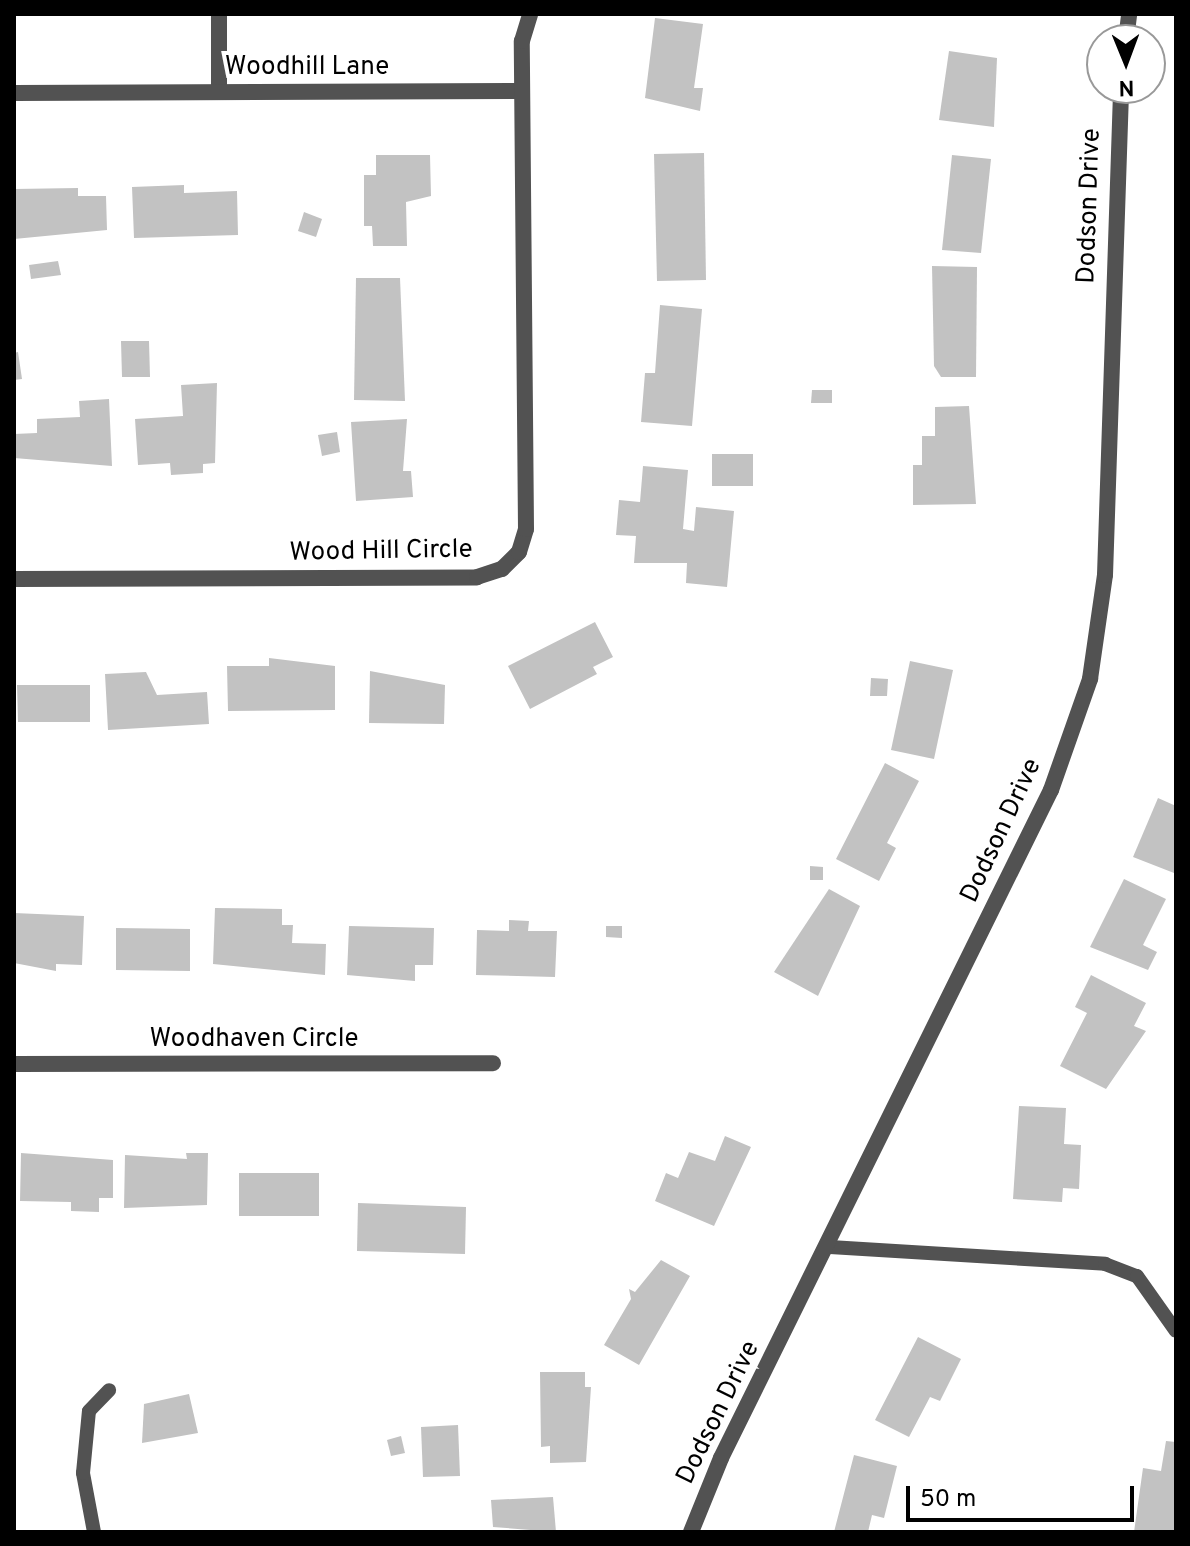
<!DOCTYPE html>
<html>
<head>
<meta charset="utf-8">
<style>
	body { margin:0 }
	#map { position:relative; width:1190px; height:1546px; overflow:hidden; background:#fff; font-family:Overpass,sans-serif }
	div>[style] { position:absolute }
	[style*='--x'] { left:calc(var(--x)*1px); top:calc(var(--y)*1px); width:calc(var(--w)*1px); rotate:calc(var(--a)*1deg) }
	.building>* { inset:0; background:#c2c2c2 }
	.service>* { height:14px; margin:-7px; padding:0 7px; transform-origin:7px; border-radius:7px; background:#525252 }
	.minor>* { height:16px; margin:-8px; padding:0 8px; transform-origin:8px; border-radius:8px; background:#525252 }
	.tertiary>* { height:16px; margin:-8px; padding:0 8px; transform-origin:8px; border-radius:8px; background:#525252 }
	span { translate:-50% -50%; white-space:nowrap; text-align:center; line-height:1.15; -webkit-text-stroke:8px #fff; paint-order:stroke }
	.street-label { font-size:26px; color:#000 }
	.frame { position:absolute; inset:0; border:16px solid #000; pointer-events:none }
	.north { position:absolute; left:1086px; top:24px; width:80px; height:80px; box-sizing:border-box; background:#fff; border:2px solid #999; border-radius:50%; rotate:179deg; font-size:22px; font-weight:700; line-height:32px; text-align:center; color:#000 }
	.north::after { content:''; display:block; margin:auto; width:28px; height:36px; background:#000; clip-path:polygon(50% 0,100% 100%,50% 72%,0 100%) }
	.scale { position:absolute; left:906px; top:1486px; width:228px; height:36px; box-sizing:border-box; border:4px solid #000; border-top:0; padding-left:10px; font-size:24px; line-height:28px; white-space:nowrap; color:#000; -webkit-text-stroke:6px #fff; paint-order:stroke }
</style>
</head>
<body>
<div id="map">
	<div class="building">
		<i style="clip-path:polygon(655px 18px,703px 24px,694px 88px,703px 88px,700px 111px,645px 98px)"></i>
		<i style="clip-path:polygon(949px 51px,997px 58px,994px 127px,939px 120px)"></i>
		<i style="clip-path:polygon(704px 153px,706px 280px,657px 281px,654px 154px)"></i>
		<i style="clip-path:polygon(376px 155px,430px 155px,431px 196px,406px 202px,407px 246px,373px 246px,372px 226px,364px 226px,364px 175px,376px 175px)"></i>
		<i style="clip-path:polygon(952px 155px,991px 159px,981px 253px,942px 250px)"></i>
		<i style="clip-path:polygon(184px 185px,184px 193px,237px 191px,238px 235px,134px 238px,132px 187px)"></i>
		<i style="clip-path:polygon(78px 188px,78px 196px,106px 196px,107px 230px,14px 239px,14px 189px)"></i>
		<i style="clip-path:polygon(304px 212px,322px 219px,316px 237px,298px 231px)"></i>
		<i style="clip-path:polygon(58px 261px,61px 275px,31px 279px,29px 265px)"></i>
		<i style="clip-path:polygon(932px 266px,977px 267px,976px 377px,941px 377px,934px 366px)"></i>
		<i style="clip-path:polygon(356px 278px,400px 278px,405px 401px,354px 400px)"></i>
		<i style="clip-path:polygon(660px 305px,702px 309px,692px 426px,641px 422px,645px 373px,655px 373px)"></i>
		<i style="clip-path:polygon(121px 341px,149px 341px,150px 377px,122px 377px)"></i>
		<i style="clip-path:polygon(18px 352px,22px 379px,14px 380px,14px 353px)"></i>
		<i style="clip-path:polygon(217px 383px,215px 463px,203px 464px,203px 473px,171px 475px,170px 463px,138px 465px,135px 419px,183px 416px,181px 385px)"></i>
		<i style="clip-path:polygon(812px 390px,832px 390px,832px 403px,811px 403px)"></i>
		<i style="clip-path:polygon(109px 399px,112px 466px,14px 458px,14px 434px,37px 433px,37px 419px,80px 417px,79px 401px)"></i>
		<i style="clip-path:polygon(969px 406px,976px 504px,913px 505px,913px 465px,922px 465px,922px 436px,935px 436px,935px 407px)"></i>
		<i style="clip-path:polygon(407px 419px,403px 471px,411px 471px,413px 497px,356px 501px,351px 422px)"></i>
		<i style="clip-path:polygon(337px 432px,340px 452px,322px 456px,318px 435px)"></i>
		<i style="clip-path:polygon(712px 454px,753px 454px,753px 486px,712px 486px)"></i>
		<i style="clip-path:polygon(643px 466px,688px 470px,683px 529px,694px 531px,696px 507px,734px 511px,727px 587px,686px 583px,687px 563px,634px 563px,636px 536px,616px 535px,619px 500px,640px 502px)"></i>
		<i style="clip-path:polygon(595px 622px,613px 657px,593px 667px,597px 674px,530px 709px,508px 666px)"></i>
		<i style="clip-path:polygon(269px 658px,335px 666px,335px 710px,228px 711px,227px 666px,269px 666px)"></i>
		<i style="clip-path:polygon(910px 661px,953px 670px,934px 759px,891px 750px)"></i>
		<i style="clip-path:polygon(370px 671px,445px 685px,444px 724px,369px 723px)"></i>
		<i style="clip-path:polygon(146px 672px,157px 695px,207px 692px,209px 724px,108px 730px,105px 674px)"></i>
		<i style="clip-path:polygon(871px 678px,888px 679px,887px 696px,870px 696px)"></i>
		<i style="clip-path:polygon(17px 685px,90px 685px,90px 722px,18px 722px)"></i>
		<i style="clip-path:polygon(885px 763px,919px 781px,887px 843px,896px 848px,879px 881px,836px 859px)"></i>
		<i style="clip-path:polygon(1158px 798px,1176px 806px,1174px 873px,1133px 857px)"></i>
		<i style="clip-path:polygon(810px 866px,823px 867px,823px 880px,810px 880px)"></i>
		<i style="clip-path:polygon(1124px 879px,1166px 899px,1143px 945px,1157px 952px,1148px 970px,1090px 947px)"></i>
		<i style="clip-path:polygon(829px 889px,860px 906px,818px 996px,774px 972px)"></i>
		<i style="clip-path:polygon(215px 908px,282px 909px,282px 925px,293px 925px,292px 943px,326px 944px,325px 975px,213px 964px)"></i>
		<i style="clip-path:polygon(14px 913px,84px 916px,82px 965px,56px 964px,56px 971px,14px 963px)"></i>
		<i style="clip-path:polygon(509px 920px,529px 921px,528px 931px,557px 931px,555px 977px,476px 975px,477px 930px,509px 931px)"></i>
		<i style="clip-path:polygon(349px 926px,434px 928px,433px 965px,415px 965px,415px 981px,347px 975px)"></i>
		<i style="clip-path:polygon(606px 926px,622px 926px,622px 938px,606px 937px)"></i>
		<i style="clip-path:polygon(116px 928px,190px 929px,190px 971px,116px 970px)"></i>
		<i style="clip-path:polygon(1091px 975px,1146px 1003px,1134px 1026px,1146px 1031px,1106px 1089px,1060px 1066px,1087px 1013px,1075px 1007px)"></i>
		<i style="clip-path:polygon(1019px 1106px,1066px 1108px,1064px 1144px,1081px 1145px,1079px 1189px,1063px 1188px,1062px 1202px,1013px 1199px)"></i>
		<i style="clip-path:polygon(725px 1136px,751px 1147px,714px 1226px,655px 1201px,666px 1173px,678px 1178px,689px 1152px,715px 1161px)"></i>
		<i style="clip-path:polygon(21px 1153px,113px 1160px,113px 1198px,99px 1198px,99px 1212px,71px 1211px,71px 1202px,20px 1201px)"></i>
		<i style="clip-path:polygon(186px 1153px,208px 1153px,207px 1205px,124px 1208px,125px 1155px,187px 1159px)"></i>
		<i style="clip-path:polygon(239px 1173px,319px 1173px,319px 1216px,239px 1216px)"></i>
		<i style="clip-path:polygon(358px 1203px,466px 1207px,465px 1254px,357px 1251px)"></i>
		<i style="clip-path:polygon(661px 1260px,690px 1276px,639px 1365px,604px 1345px,631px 1299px,629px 1289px,635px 1292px)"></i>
		<i style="clip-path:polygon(918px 1337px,961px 1359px,940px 1401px,930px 1397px,909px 1437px,875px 1420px)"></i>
		<i style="clip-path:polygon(540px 1372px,585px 1372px,585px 1387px,591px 1387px,586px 1462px,550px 1463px,550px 1446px,541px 1447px)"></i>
		<i style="clip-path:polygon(189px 1394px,198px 1433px,142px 1443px,144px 1404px)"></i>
		<i style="clip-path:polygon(458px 1425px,460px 1476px,423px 1477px,421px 1427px)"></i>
		<i style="clip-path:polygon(401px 1436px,405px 1453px,391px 1456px,387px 1440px)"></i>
		<i style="clip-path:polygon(1166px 1441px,1176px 1442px,1176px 1532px,1134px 1532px,1143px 1468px,1161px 1471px)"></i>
		<i style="clip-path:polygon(854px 1455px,897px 1466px,884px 1518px,872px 1515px,868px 1532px,834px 1532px)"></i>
		<i style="clip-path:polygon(553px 1497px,556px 1532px,493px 1527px,491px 1500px)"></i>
	</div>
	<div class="service">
		<i style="--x:830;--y:1247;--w:276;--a:3.5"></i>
		<i style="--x:1105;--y:1264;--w:34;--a:21"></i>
		<i style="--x:1137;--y:1276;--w:67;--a:54.7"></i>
		<i style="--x:94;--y:1532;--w:60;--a:-100.6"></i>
		<i style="--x:83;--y:1473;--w:62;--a:-84.5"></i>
		<i style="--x:89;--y:1411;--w:29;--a:-46"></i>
	</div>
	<div class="minor">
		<i style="--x:219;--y:14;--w:78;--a:90"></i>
		<i style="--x:14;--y:93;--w:507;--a:-0.23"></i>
		<i style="--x:14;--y:579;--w:463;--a:-0.2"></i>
		<i style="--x:477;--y:577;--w:26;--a:-18"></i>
		<i style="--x:502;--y:569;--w:24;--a:-45"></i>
		<i style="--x:519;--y:552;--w:24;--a:-73"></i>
		<i style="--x:526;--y:529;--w:488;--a:-90.5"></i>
		<i style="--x:522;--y:41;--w:28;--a:-73"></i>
		<i style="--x:14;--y:1064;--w:479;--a:-0.1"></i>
	</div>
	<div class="tertiary">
		<i style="--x:1126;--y:40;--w:26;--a:-83"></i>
		<i style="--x:691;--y:1532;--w:80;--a:-67.9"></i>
		<i style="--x:721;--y:1458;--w:745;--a:-63.71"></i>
		<i style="--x:1051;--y:790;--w:118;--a:-70.6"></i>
		<i style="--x:1090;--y:679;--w:105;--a:-81.8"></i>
		<i style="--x:1105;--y:575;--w:487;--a:-88.1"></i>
	</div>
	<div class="street-label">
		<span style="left:307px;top:68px">Woodhill Lane</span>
		<span style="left:1090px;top:206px;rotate:-88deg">Dodson Drive</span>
		<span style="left:381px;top:552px;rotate:-1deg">Wood Hill Circle</span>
		<span style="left:1002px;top:831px;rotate:-65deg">Dodson Drive</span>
		<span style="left:254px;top:1040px">Woodhaven Circle</span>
		<span style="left:719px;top:1413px;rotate:-64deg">Dodson Drive</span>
	</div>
	<div class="frame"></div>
	<div class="north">N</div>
	<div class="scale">50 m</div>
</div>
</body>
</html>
